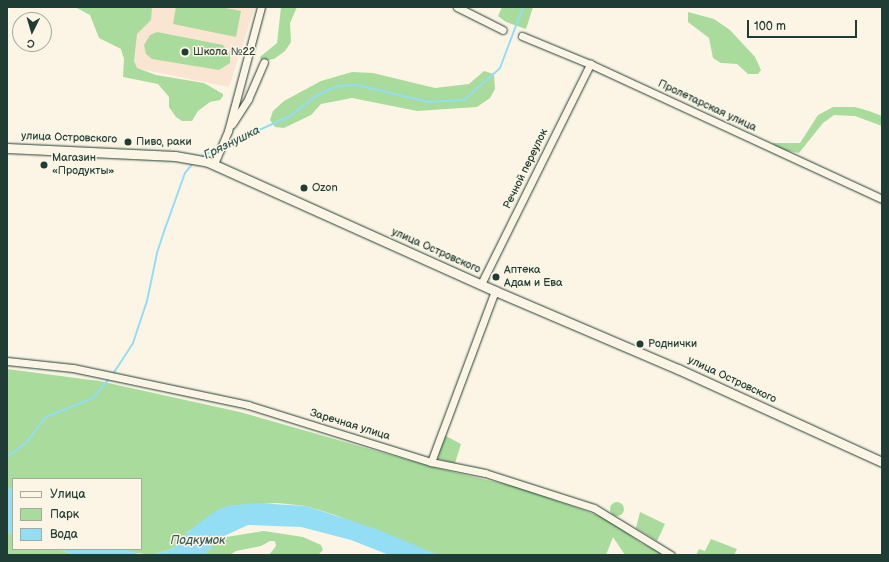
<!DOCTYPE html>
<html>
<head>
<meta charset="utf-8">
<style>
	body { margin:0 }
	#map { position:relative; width:889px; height:562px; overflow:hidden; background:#fcf5e5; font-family:"Balsamiq Sans",sans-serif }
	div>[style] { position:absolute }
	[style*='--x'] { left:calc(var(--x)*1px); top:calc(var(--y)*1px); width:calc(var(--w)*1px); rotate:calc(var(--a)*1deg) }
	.built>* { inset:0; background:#f9e5d2 }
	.green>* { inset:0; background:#a9db9c }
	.round { border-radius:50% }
	.water>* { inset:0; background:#93def4 }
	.stream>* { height:2px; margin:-1px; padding:0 1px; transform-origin:1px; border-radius:1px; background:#93def4 }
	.roads { filter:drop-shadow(0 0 1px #1f3d34) drop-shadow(0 0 1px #1f3d34) }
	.minor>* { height:7px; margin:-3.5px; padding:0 3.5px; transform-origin:3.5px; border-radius:3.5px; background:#fcf5e5 }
	.tertiary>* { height:9px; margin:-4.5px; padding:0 4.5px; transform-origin:4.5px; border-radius:4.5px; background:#fcf5e5 }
	.dots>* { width:11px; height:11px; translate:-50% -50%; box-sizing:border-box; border:2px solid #fcf5e5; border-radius:50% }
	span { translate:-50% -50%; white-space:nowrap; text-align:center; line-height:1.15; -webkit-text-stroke:3px #fcf5e5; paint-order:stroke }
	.poi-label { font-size:11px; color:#1f3d34 }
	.left { translate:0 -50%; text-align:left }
	.street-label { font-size:11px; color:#1f3d34 }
	.water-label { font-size:12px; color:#365d5a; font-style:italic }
	.frame { position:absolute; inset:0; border:8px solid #1f3d34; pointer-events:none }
	.legend { position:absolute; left:12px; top:478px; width:130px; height:72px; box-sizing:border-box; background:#fcf5e5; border:1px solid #a4ab9e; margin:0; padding:5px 7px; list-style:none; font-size:12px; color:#1f3d34 }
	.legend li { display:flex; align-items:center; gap:8px; height:20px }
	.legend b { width:20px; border:1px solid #a4ab9e }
	.north { position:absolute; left:12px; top:12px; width:40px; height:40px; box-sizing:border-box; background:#fcf5e5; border:1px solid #a4ab9e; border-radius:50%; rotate:185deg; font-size:11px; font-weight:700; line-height:16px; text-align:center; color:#1f3d34 }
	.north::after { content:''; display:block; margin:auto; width:14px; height:18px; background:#1f3d34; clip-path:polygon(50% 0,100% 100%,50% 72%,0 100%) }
	.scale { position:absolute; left:747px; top:20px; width:110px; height:18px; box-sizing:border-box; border:2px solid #1f3d34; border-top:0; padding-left:5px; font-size:12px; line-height:14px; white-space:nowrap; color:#1f3d34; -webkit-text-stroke:3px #fcf5e5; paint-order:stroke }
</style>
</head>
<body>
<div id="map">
	<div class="built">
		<i style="clip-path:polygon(128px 7px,255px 7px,229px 87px,130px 67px)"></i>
	</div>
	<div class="green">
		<i style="clip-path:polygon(75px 7px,152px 7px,151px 20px,137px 34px,134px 61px,137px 68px,156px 75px,204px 83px,223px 94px,223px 96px,220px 100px,210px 102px,198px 111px,192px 121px,182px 121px,176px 117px,169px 107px,169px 97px,158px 84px,123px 77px,124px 59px,121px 49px,99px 38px,90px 15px)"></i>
		<i style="clip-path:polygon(176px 7px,220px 7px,241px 11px,236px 37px,173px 24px)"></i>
		<i style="clip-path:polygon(281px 7px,297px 7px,290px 23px,291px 42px,285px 51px,274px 59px,261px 61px,260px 57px,277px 43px)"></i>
		<i style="clip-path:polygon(502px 7px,533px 7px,526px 29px,506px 22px,498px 16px)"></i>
		<i style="clip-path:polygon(688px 12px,714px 19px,730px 30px,755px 57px,761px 70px,758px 74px,748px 74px,737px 64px,721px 63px,713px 58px,709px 38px,688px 22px)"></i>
		<i style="clip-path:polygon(157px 32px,223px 45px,230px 54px,230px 63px,219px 70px,152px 59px,146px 54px,144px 45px,150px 35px)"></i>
		<i style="clip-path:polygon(484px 71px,494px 74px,495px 89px,490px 98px,477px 107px,417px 111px,352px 98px,321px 104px,311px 115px,284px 128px,275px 127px,270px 120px,273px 111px,284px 101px,321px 81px,352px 72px,373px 73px,435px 88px,469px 84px)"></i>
		<i style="clip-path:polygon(833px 107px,855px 107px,869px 111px,882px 116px,882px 126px,855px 116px,834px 115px,823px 123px,799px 153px,782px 150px,772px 143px,800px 143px,818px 115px)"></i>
		<i style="clip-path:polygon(7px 369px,99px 381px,240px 412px,436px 468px,518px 487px,608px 519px,641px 543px,666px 555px,625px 555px,613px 537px,606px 555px,438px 555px,335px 515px,306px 506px,277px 503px,228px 506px,189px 531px,174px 548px,152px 555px,129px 552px,123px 549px,141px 549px,141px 479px,13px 479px,13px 490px,7px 487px)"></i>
		<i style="clip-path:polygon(446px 436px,461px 444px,455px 463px,438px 459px,443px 437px)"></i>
		<i class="round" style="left:610px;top:502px;width:14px;height:14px"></i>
		<i style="clip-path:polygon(640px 512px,665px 524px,657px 541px,636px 528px)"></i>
		<i style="clip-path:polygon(264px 531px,303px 537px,321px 545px,323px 550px,318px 555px,269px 555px,276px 546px,275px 541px,270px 541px,261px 546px,236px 551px,230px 555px,204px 555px,220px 538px)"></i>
		<i style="clip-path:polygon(7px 532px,13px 534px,13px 549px,57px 549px,75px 555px,7px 555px)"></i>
		<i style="clip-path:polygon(711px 539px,737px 549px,734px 555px,696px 555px,699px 549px,705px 551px)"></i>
	</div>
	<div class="water">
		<i style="clip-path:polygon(7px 487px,13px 490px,13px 534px,7px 532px)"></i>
		<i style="clip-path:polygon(256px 503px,306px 506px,379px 530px,438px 555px,389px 555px,351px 540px,301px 527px,248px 525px,220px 538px,204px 555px,152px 555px,174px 548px,189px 531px,215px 511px,228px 506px)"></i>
		<i style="clip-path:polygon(57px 549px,123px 549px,142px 555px,75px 555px)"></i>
	</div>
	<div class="stream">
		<i style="--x:224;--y:146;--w:72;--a:-24.4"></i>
		<i style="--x:290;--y:116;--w:31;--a:-38"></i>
		<i style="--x:314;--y:97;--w:25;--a:-26"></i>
		<i style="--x:337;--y:86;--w:20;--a:-3"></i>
		<i style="--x:357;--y:85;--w:73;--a:13.5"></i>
		<i style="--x:428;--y:102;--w:36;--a:-3"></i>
		<i style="--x:464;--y:100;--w:48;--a:-41.6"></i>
		<i style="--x:500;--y:68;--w:65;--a:-69.3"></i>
		<i style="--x:201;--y:157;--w:19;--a:-28"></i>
		<i style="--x:113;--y:374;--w:37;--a:-57"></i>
		<i style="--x:133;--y:343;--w:44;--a:-71.6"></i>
		<i style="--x:147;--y:301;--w:49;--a:-78.2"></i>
		<i style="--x:157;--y:253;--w:28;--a:-72"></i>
		<i style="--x:166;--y:226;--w:56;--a:-70.3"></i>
		<i style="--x:185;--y:173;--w:14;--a:-51"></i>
		<i style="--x:7;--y:457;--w:25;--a:-37"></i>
		<i style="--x:27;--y:442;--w:31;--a:-53"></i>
		<i style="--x:46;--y:417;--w:51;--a:-22"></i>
		<i style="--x:93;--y:398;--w:26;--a:-50"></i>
	</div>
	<div class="roads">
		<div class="minor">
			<i style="--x:457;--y:7;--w:51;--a:26.6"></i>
			<i style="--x:522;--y:36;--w:74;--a:22.4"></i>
			<i style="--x:590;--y:64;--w:322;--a:24.8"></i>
			<i style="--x:232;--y:124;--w:30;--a:-57"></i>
			<i style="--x:248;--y:99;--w:40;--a:-66.6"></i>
			<i style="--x:214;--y:164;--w:36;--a:-67"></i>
			<i style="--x:228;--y:131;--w:128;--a:-75.1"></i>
			<i style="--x:481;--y:284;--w:246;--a:-63.6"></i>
			<i style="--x:7;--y:361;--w:66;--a:6.1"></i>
			<i style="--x:73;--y:368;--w:179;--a:11.9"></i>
			<i style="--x:248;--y:405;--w:192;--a:17.3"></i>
			<i style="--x:431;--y:462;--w:55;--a:11.5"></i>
			<i style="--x:485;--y:473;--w:114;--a:17.8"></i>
			<i style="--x:594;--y:508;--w:90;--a:31.4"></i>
			<i style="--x:431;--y:462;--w:183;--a:-69.5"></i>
		</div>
		<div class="tertiary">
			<i style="--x:7;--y:148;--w:168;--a:2.7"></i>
			<i style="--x:175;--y:156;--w:34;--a:10"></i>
			<i style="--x:208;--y:162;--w:315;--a:24.2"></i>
			<i style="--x:495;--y:291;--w:199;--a:23.1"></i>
			<i style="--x:678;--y:369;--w:224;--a:24.5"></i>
		</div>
	</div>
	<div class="dots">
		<i style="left:185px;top:52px;background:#1f3d34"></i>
		<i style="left:128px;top:142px;background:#1f3d34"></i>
		<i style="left:44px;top:165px;background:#1f3d34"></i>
		<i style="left:304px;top:188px;background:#1f3d34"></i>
		<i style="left:496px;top:277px;background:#1f3d34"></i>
		<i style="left:640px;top:344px;background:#1f3d34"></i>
	</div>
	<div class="poi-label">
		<span class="left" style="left:193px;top:52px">Школа №22</span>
		<span class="left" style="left:136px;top:142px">Пиво, раки</span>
		<span class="left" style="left:52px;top:165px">Магазин<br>«Продукты»</span>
		<span class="left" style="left:312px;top:188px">Ozon</span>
		<span class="left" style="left:504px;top:277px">Аптека<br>Адам и Ева</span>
		<span class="left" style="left:648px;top:344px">Роднички</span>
	</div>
	<div class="street-label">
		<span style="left:707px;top:106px;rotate:25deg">Пролетарская улица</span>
		<span style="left:69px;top:138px;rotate:2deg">улица Островского</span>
		<span style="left:526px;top:169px;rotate:-64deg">Речной переулок</span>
		<span style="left:436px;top:251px;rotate:24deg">улица Островского</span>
		<span style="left:732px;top:380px;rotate:25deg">улица Островского</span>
		<span style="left:350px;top:425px;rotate:17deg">Заречная улица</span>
	</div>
	<div class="water-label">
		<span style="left:232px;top:143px;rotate:-26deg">Грязнушка</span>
		<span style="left:198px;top:541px">Подкумок</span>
	</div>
	<div class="frame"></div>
	<ul class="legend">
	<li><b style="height:5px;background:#fcf5e5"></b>Улица</li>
	<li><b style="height:11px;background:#a9db9c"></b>Парк</li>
	<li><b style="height:11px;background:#93def4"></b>Вода</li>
	</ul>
	<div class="north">С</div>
	<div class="scale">100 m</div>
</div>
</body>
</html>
